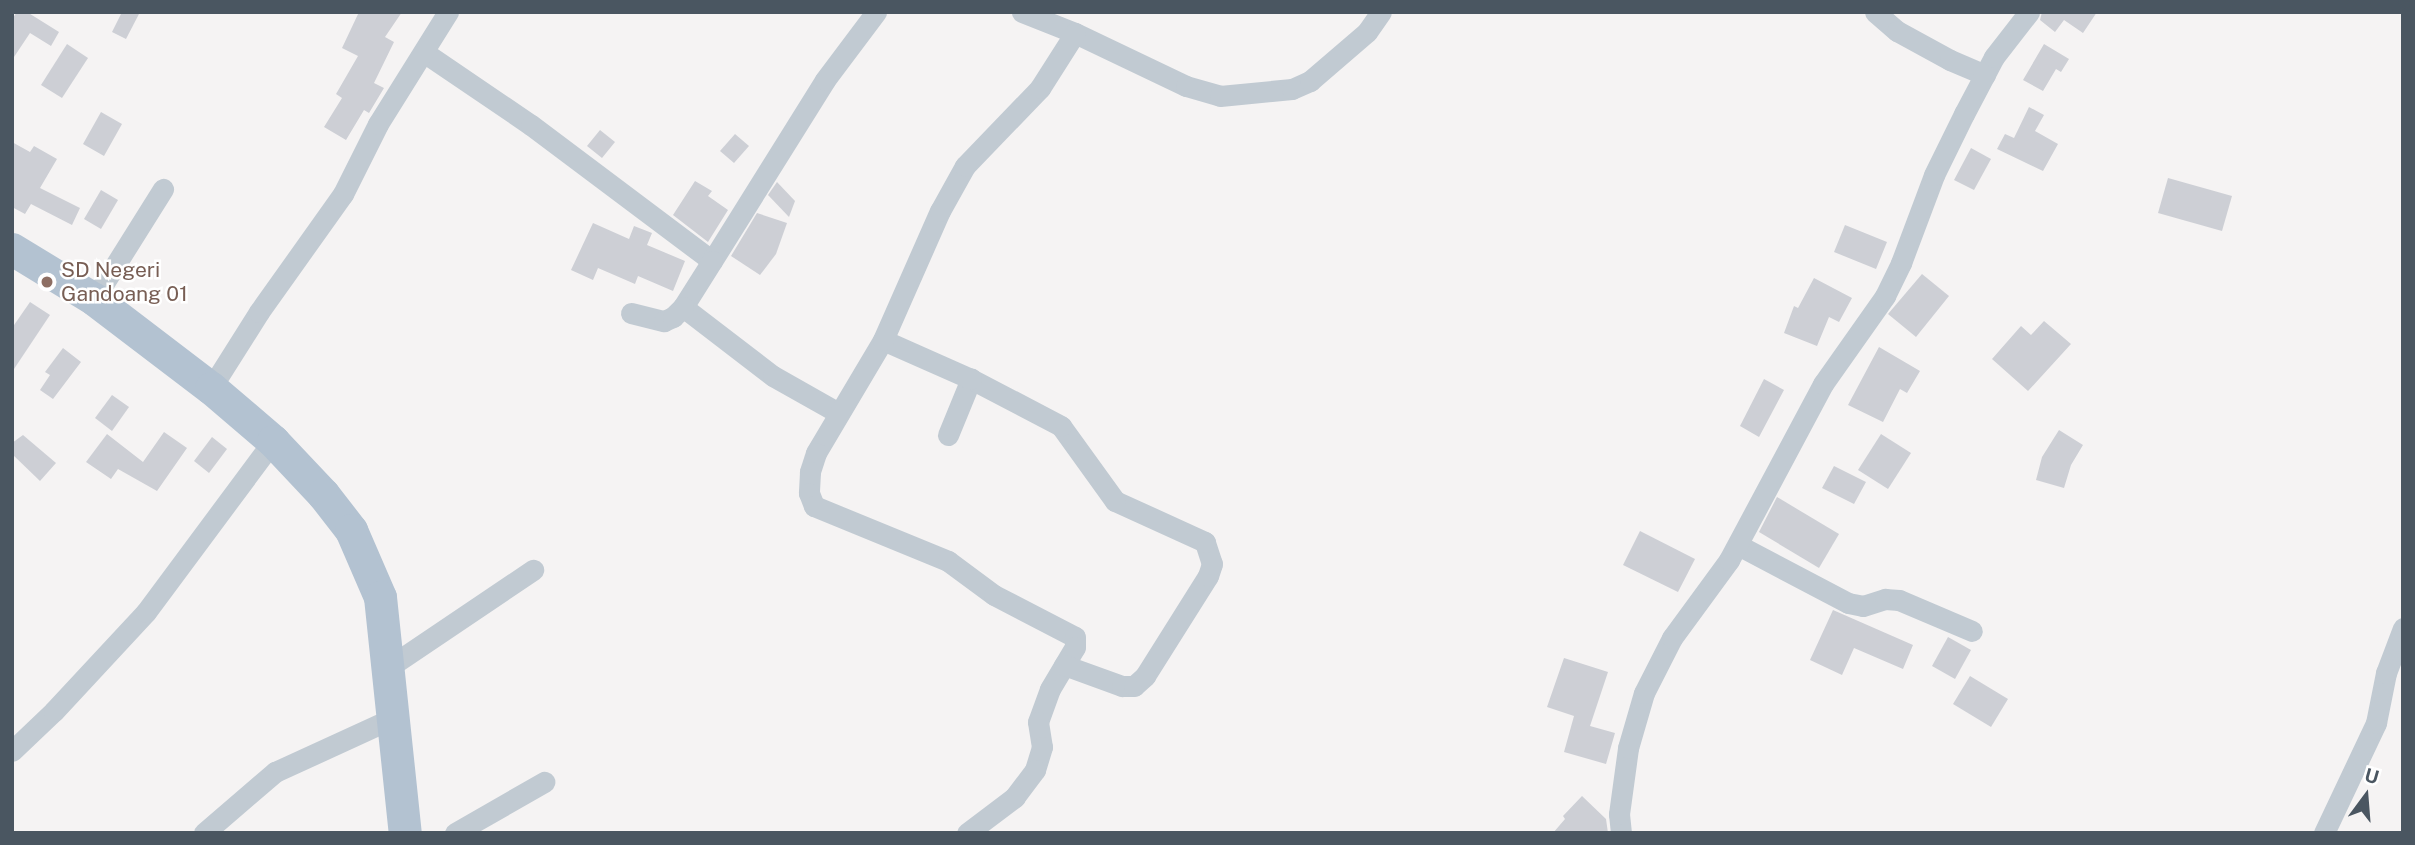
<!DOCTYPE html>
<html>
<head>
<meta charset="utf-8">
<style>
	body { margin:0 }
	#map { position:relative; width:2415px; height:845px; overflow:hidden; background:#f5f3f3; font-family:"Public Sans",sans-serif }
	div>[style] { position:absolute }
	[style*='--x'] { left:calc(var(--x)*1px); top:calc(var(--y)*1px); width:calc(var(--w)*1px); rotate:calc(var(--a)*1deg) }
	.building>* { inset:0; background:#cdcfd5 }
	.minor>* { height:21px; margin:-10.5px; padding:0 10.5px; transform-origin:10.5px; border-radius:10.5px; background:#c1cad2 }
	.primary>* { height:33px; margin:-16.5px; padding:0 16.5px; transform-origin:16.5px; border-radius:16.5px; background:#b3c2d1 }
	.dots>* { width:19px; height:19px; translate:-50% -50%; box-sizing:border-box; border:4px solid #fff; border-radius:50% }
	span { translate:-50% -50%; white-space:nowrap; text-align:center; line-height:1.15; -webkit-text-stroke:5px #fff; paint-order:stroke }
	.education-label { font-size:21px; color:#785e54 }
	.left { translate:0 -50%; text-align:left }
	.frame { position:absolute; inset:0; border:14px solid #4a5661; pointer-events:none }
	.north { position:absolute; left:2331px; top:761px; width:70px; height:70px; -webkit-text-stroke:5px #fff; paint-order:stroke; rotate:16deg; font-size:19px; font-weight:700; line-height:28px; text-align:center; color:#4a5661 }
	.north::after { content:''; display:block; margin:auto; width:24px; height:32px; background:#4a5661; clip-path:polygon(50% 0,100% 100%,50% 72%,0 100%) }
</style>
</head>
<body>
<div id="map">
	<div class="building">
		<i style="clip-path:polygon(17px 12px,27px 12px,59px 32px,51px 46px,30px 33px,12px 60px,12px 19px)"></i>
		<i style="clip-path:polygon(122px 12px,140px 12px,126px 39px,112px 32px)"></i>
		<i style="clip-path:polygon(359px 12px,402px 12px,385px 37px,394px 42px,374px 83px,384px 88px,369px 113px,364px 110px,346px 140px,324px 127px,342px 98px,336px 94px,358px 56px,342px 48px)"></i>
		<i style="clip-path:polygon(2042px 12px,2097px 12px,2083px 33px,2064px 20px,2055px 32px,2040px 20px)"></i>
		<i style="clip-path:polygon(67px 44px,88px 58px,62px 98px,41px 85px)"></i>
		<i style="clip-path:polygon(2044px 44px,2069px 59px,2061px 72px,2056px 69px,2043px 91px,2023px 80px)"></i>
		<i style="clip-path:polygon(2029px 107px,2044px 115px,2035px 131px,2058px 144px,2043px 171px,1997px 149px,2005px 134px,2014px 138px)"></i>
		<i style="clip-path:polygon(101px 112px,122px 124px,104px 156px,83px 144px)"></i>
		<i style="clip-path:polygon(600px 130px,615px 142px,602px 158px,587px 146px)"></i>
		<i style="clip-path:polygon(735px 134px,749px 146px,734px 163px,720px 151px)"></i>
		<i style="clip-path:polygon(12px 142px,30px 152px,34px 146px,57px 159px,40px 188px,80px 208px,72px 225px,31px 204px,25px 214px,12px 207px)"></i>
		<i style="clip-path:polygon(1971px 148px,1991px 159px,1974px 190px,1954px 180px)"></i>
		<i style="clip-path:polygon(2168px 178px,2232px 196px,2222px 231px,2158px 213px)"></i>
		<i style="clip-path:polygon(695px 181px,712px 191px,708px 196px,728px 210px,708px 242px,673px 215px)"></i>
		<i style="clip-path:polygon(777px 182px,795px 201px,789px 217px,768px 195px)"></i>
		<i style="clip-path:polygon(101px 190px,118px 200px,101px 229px,84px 219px)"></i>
		<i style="clip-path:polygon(757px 213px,787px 223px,776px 254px,760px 275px,731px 256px)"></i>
		<i style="clip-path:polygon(593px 223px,629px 239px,634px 226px,652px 233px,647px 245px,685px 261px,673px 291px,638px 276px,635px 284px,598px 268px,593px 280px,571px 270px)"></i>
		<i style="clip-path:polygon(1845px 225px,1887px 242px,1876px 269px,1834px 252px)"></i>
		<i style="clip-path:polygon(1922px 274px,1949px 296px,1916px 337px,1888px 314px)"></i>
		<i style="clip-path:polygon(1814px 278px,1852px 298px,1839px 322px,1829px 317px,1817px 346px,1784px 333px,1794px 306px,1798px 308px)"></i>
		<i style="clip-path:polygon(30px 302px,50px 315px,12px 372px,12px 328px)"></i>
		<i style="clip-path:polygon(2044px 321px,2071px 344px,2028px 391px,1992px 359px,2021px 326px,2031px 335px)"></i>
		<i style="clip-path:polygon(1879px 347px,1920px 371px,1907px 393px,1900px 389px,1883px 422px,1848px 405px)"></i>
		<i style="clip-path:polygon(63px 348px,81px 362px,53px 399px,40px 390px,50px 375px,45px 372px)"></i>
		<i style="clip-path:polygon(1764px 379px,1784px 390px,1759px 437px,1740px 426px)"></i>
		<i style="clip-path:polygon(112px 395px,129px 407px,112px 431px,95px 418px)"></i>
		<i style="clip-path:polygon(2059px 430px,2083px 445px,2071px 465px,2064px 488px,2036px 480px,2042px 457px)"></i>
		<i style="clip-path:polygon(164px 432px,187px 448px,157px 491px,118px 469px,111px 479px,86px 462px,107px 434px,143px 462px)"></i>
		<i style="clip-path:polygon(1881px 434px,1911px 453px,1888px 489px,1858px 470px)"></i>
		<i style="clip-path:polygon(23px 435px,56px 463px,40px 481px,12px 454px,12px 443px)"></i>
		<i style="clip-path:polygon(212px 437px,227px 449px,209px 473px,194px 461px)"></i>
		<i style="clip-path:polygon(1834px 466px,1866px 482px,1854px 504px,1822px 488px)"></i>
		<i style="clip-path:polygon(1777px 497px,1839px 534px,1819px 568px,1759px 532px)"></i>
		<i style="clip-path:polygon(1640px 531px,1695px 559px,1678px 592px,1623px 565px)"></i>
		<i style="clip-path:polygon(1833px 610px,1913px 645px,1903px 669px,1854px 648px,1842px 675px,1810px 660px)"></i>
		<i style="clip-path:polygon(1948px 637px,1971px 650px,1955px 679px,1932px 666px)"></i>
		<i style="clip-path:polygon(1564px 658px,1608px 672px,1590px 726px,1615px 733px,1606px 764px,1564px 752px,1574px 716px,1547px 707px)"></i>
		<i style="clip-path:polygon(1970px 676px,2008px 699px,1991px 727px,1953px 704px)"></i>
		<i style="clip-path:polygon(1582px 796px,1606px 819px,1608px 833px,1553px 833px,1565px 819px,1563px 816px)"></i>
	</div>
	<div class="minor">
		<i style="--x:1022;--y:12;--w:57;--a:21.6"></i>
		<i style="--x:1075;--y:33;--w:123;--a:25.5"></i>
		<i style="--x:1186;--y:86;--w:35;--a:16"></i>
		<i style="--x:1220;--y:96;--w:72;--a:-5.6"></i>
		<i style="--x:1292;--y:89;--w:20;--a:-24"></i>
		<i style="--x:1310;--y:81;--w:75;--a:-40.7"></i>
		<i style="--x:1367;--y:32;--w:24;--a:-55"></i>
		<i style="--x:1875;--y:12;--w:29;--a:41"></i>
		<i style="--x:1897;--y:31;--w:60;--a:28.7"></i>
		<i style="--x:1950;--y:60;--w:38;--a:23"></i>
		<i style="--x:425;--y:53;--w:128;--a:34.2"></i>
		<i style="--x:531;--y:125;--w:226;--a:36.9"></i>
		<i style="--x:712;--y:261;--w:213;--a:-58"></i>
		<i style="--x:825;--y:80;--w:85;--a:-53.1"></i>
		<i style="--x:712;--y:261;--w:54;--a:122.2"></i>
		<i style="--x:683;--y:307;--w:113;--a:37.5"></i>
		<i style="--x:773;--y:376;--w:73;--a:29.4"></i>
		<i style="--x:94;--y:299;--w:130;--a:-57.9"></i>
		<i style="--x:631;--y:313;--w:34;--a:14"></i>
		<i style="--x:664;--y:321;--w:10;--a:-24"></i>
		<i style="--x:673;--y:317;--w:14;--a:-45"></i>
		<i style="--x:883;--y:340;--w:131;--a:120.7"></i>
		<i style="--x:816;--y:453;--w:20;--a:108"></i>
		<i style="--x:810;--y:472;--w:21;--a:93"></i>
		<i style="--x:809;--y:493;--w:14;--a:69"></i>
		<i style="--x:814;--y:506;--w:145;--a:22.3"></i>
		<i style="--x:948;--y:561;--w:57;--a:36.5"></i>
		<i style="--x:994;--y:595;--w:91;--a:27.4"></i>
		<i style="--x:1075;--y:637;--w:10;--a:90"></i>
		<i style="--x:1075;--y:647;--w:49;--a:120.8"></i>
		<i style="--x:1050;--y:689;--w:35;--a:110"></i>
		<i style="--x:1038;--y:722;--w:25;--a:81"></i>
		<i style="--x:1042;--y:747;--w:24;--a:107"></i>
		<i style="--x:1035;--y:770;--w:34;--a:127"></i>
		<i style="--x:1015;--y:797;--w:60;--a:143.1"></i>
		<i style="--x:211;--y:388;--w:90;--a:-57.7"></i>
		<i style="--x:259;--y:312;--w:145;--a:-54.6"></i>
		<i style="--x:343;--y:194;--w:78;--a:-63.4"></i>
		<i style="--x:378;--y:124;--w:132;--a:-58"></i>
		<i style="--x:948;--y:435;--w:61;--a:-67.7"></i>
		<i style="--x:1738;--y:545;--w:124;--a:27.8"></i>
		<i style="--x:1848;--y:603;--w:15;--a:11"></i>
		<i style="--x:1863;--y:606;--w:23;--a:-18"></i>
		<i style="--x:1885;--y:599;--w:14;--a:4"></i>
		<i style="--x:1899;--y:600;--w:79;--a:23"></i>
		<i style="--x:1064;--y:665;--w:62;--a:19.9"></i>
		<i style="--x:1122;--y:686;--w:12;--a:0"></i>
		<i style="--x:1134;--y:686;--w:15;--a:-42"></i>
		<i style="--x:1145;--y:676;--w:118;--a:-57.8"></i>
		<i style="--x:1208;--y:576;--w:13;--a:-72"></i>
		<i style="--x:1212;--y:564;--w:23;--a:-108"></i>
		<i style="--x:1205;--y:542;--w:99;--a:-155.5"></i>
		<i style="--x:1115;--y:501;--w:92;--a:-125.8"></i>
		<i style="--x:1061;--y:426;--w:102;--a:-152.4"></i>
		<i style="--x:971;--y:379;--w:96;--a:-156.1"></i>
		<i style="--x:883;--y:340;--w:141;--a:-66.2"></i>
		<i style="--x:940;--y:211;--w:51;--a:-60.9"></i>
		<i style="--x:965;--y:166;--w:108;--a:-46.1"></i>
		<i style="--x:1040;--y:88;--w:65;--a:-57.5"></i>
		<i style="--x:389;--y:667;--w:174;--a:-34"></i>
		<i style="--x:12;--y:751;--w:58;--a:-43.6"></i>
		<i style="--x:54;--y:711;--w:135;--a:-47.1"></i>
		<i style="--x:146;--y:612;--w:213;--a:-53.4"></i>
		<i style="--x:204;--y:833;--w:94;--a:-40.7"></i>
		<i style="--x:275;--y:772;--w:132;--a:-24.6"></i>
		<i style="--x:455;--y:833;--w:103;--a:-29.8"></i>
		<i style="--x:1621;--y:833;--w:19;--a:-96"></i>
		<i style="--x:1619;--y:814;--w:67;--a:-82.2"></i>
		<i style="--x:1628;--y:748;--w:57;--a:-73.8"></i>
		<i style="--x:1644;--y:693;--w:62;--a:-63"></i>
		<i style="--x:1672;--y:638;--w:97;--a:-53.8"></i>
		<i style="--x:1729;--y:560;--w:200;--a:-61.9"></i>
		<i style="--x:1823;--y:384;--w:108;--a:-54.8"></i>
		<i style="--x:1885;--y:296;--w:37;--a:-64"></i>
		<i style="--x:1901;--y:263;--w:94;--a:-69.4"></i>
		<i style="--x:1934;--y:175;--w:68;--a:-63.8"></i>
		<i style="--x:1964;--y:114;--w:64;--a:-62.2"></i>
		<i style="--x:1994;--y:57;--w:57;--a:-52.1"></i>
		<i style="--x:2324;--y:833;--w:122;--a:-64.7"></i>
		<i style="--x:2376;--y:723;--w:51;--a:-78.7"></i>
		<i style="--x:2386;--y:673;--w:48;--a:-69.3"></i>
	</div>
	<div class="primary">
		<i style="--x:12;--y:249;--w:96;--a:31.4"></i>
		<i style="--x:94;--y:299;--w:147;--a:37.3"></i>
		<i style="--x:211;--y:388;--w:82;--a:40.5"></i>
		<i style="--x:273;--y:441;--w:73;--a:46.7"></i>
		<i style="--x:323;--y:494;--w:46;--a:52.1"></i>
		<i style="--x:351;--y:530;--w:73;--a:66.6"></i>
		<i style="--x:380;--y:597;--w:237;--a:84"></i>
	</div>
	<div class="dots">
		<i style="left:47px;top:282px;background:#8d6e63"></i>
	</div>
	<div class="education-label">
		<span class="left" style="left:61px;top:282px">SD Negeri<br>Gandoang 01</span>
	</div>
	<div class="frame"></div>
	<div class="north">U</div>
</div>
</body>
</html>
